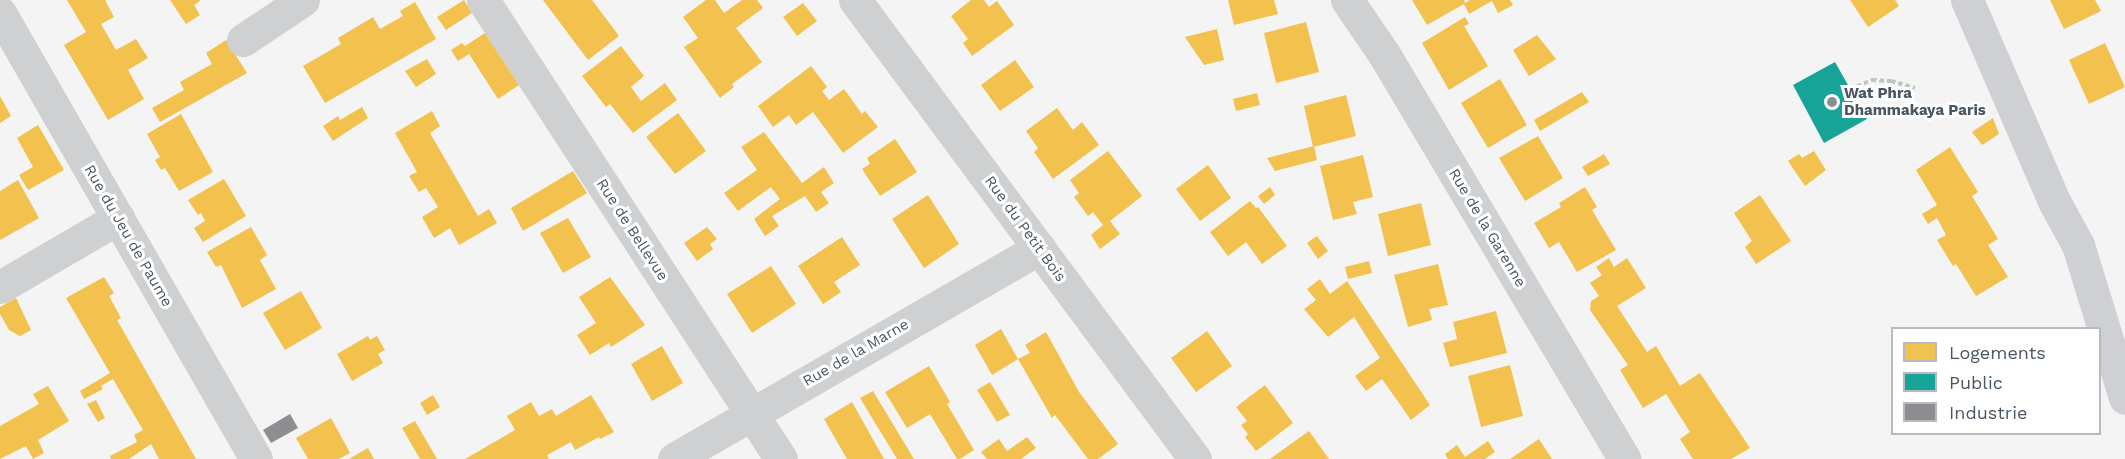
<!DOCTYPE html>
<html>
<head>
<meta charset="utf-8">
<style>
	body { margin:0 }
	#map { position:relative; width:2125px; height:459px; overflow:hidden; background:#f4f4f4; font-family:"Work Sans",sans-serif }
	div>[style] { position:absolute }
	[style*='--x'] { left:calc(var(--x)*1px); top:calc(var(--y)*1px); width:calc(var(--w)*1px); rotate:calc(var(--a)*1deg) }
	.homes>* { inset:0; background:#f2c14e }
	.public>* { inset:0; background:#17a398 }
	.industry>* { inset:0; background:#8d8d92 }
	.path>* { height:4px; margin-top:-2px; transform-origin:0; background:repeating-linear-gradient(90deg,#bcc7c4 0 4.5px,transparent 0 7.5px) }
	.street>* { height:33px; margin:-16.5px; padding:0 16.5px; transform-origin:16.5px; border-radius:16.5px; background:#ced0d2 }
	.secondary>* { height:33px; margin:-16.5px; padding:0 16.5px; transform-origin:16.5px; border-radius:16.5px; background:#ced0d4 }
	.dots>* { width:16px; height:16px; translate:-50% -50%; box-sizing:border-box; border:3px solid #fff; border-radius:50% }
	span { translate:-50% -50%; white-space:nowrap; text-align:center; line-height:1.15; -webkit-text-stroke:6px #fff; paint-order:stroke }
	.poi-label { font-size:15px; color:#4a5661; font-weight:700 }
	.left { translate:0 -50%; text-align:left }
	.street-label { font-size:15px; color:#4a5661 }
	.legend { position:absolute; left:1891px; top:327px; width:210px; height:108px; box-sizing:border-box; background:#fff; border:2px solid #b7bbc0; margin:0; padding:8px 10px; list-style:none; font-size:18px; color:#4a5661 }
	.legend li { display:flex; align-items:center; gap:12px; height:30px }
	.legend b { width:30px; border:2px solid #b7bbc0 }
</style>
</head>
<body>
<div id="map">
	<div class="homes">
		<i style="clip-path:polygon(67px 0,105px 0,114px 17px,101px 24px,116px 50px,136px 39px,148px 58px,128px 70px,144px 99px,108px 120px,64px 45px,86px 32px)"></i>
		<i style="clip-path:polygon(170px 0,201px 0,194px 5px,200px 15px,186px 24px)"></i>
		<i style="clip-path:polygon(464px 0,472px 13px,446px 30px,437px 17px)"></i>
		<i style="clip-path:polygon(543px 0,592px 0,619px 36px,588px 60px)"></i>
		<i style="clip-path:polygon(706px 0,715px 0,724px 13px,742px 0,757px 0,763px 8px,736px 28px,762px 62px,732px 84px,734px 87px,720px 98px,684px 47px,698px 38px,683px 17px)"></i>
		<i style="clip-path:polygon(971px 0,984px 0,989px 7px,997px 1px,1014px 25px,972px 56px,963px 43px,968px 39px,951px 16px)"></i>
		<i style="clip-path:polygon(1228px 0,1274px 0,1278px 14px,1234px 25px)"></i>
		<i style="clip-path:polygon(1412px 0,1464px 0,1465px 3px,1470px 0,1510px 0,1513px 5px,1498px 13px,1492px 1px,1469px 14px,1464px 4px,1427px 25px)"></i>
		<i style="clip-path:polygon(1850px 0,1895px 0,1899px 6px,1868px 27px)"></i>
		<i style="clip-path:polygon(2050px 0,2095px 0,2101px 11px,2064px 29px)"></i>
		<i style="clip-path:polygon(415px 2px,436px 39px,325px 103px,303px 66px,341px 44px,338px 38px,373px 17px,380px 29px,403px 16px,400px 11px)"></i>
		<i style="clip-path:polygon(803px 3px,817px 21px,797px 36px,783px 17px)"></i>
		<i style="clip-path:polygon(1465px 17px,1469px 24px,1464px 26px,1488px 66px,1449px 90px,1422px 43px)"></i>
		<i style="clip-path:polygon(1306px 22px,1319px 72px,1276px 83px,1264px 33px)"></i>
		<i style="clip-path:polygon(1217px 29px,1224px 60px,1204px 65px,1185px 37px)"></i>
		<i style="clip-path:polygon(485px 33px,519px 85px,498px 99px,469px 54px,458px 61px,451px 50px,462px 43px,465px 46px)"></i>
		<i style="clip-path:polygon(1537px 35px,1556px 59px,1529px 76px,1513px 50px)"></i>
		<i style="clip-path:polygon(226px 40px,247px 73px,160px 122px,152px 108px,184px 90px,180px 82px,212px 64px,206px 53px)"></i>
		<i style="clip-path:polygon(2105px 43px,2125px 87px,2089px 104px,2069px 60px)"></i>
		<i style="clip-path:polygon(621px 46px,644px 76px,631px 87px,641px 101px,665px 83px,677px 100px,633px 133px,610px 104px,606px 107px,582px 76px)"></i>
		<i style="clip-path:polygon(427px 59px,436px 74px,416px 87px,405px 71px)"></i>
		<i style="clip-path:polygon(1015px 60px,1034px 87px,1000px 111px,981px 85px)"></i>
		<i style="clip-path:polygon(811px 66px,827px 87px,822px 91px,829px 100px,844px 89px,862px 114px,865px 111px,878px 127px,843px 153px,813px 112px,796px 125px,789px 115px,773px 127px,758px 106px)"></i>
		<i style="clip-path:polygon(1500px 79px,1527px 125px,1488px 148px,1461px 103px)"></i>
		<i style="clip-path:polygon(1582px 92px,1589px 102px,1540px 131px,1534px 120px)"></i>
		<i style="clip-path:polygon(1257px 93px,1260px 105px,1236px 111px,1233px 99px)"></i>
		<i style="clip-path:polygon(1346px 95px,1356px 136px,1313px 147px,1304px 106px)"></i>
		<i style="clip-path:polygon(0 96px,11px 116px,0 123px)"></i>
		<i style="clip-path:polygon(362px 107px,368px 118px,333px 141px,323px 126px,338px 116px,340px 120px)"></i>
		<i style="clip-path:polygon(1057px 108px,1073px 130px,1082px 122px,1099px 145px,1053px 179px,1034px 152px,1038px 148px,1026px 131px)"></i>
		<i style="clip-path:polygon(432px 111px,440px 126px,430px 133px,478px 216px,489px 209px,497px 223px,459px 245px,450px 228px,434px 238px,422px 217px,438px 207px,426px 188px,419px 192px,409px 176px,417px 172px,395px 133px)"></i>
		<i style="clip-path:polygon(678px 113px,706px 151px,675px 174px,646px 137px)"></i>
		<i style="clip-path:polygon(181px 114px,213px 172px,179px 191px,165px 168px,161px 170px,155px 160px,160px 157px,147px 134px)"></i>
		<i style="clip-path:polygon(1993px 118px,1999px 134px,1982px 145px,1972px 132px)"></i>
		<i style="clip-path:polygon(38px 125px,64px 170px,28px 190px,19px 175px,33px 167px,17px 138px)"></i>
		<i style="clip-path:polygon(764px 132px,802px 183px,824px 167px,834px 183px,821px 192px,829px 203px,816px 212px,805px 196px,795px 202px,772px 216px,779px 226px,765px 236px,754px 219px,780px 199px,771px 187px,738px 211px,724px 193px,757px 170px,741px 147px)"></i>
		<i style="clip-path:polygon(1538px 136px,1563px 178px,1525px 201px,1499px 158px)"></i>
		<i style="clip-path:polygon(895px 139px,917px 172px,880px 196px,862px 169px,870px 164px,867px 158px)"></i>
		<i style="clip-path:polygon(1314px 146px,1317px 160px,1275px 171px,1267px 158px)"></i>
		<i style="clip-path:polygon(1950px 147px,1978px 192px,1972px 196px,1998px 239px,1988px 245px,2008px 277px,1976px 296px,1956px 264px,1953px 266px,1937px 240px,1946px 235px,1937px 218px,1928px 224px,1922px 214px,1937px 205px,1916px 170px)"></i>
		<i style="clip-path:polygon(1108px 151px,1142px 196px,1110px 221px,1120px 234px,1100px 249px,1091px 235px,1103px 225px,1093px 212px,1088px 216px,1074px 197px,1079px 193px,1070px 180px)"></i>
		<i style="clip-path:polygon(1814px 151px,1826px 170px,1805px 186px,1788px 161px,1799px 154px,1802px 158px)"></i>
		<i style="clip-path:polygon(1604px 154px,1610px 164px,1588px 176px,1582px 167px)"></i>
		<i style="clip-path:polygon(1363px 155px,1373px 197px,1353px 202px,1357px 214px,1333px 220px,1320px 166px)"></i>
		<i style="clip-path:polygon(1208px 165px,1231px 198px,1200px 221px,1176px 189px)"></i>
		<i style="clip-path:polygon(573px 171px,587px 193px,523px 231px,511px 208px)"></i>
		<i style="clip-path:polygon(224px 179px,246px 216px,203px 242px,194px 228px,205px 221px,201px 213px,198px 215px,188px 200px)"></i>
		<i style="clip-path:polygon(18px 180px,39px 218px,0 240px,0 191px)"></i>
		<i style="clip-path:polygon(1270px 187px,1275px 195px,1264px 204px,1258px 196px)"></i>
		<i style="clip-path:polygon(1585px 187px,1597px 207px,1592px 210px,1616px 250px,1577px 272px,1559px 242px,1549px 248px,1534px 223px,1561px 207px,1559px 203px)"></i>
		<i style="clip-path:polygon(928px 195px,959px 244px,924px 268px,892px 219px)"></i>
		<i style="clip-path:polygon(1760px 195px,1791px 241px,1756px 264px,1745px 247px,1752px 241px,1734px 213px)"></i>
		<i style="clip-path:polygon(1250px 201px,1256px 208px,1258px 207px,1287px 246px,1262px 264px,1246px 242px,1228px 256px,1210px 232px)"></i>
		<i style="clip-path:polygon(1421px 203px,1431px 245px,1388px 256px,1378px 214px)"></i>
		<i style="clip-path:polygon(568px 218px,591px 257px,563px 273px,540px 233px)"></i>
		<i style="clip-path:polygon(251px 227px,267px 255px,260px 260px,276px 289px,242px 308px,221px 265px,216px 267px,207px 252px)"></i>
		<i style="clip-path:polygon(707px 227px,717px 239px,710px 244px,713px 249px,697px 261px,684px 243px)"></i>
		<i style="clip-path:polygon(1317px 236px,1328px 251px,1318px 259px,1307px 243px)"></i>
		<i style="clip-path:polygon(842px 237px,860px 265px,834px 282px,841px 292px,823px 304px,798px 266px)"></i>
		<i style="clip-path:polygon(1609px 258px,1614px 267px,1627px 258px,1646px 288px,1617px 306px,1647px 352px,1656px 346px,1680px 386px,1700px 373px,1750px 448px,1731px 459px,1693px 459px,1680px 439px,1690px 432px,1666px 394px,1643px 408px,1620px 370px,1628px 365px,1590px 310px,1591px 301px,1599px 296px,1590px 283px,1602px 275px,1596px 267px)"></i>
		<i style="clip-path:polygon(1369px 261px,1372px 273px,1348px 279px,1345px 267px)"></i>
		<i style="clip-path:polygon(1438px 264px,1448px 305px,1429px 309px,1432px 320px,1408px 327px,1394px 275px)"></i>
		<i style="clip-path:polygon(771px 266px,796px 304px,752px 333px,727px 294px)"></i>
		<i style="clip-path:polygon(104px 277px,114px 293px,109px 296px,121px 318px,117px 320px,196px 459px,159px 459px,151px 444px,129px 459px,111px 459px,110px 456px,137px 442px,134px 435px,143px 430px,113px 379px,101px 386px,103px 389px,84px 399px,80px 391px,110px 373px,66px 298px)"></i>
		<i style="clip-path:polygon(610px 277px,645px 325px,611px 347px,609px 343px,590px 355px,577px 335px,596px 323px,579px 297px)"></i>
		<i style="clip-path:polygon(1320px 279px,1330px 294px,1347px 281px,1430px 405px,1411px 420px,1382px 379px,1366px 391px,1355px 376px,1380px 358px,1354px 317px,1328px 337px,1304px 309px,1316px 300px,1307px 289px)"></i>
		<i style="clip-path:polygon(301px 291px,322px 328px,285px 350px,263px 313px)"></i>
		<i style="clip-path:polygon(16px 298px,31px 330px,20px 336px,9px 330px,0 314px,0 307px)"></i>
		<i style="clip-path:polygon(1496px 311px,1507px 353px,1450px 367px,1443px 343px,1457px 339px,1453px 322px)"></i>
		<i style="clip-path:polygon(1001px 329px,1018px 359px,992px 375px,975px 345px)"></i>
		<i style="clip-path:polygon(1207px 331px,1232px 366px,1196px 392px,1171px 358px)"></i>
		<i style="clip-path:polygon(1046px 332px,1079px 392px,1118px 444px,1098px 459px,1088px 459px,1055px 415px,1052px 418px,1018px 359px,1030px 353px,1025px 345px)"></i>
		<i style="clip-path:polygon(368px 336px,370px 340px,377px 336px,385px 350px,378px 354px,383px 363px,352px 381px,337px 354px)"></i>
		<i style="clip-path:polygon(662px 346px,683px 383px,652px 401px,631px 364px)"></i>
		<i style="clip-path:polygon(1510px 365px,1523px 416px,1481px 427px,1468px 376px)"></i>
		<i style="clip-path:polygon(929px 366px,950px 402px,947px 404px,974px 450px,960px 459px,957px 459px,930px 414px,907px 428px,885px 392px)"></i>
		<i style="clip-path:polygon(990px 382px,1010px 415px,997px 422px,977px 390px)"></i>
		<i style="clip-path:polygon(1265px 385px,1293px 423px,1256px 451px,1245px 437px,1248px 434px,1241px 425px,1247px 421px,1236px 407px)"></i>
		<i style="clip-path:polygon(48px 386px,69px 421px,38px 440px,44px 453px,33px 459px,26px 446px,0 459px,0 426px,39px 404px,33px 394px)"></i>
		<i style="clip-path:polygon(873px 391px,885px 411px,914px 459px,897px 459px,860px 398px)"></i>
		<i style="clip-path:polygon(433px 395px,440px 407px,427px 415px,420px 403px)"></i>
		<i style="clip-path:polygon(591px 395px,614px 432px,600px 439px,599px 437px,575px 450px,571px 442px,547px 455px,549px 459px,465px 459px,515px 430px,507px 416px,531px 402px,539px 416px,552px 409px,556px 416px)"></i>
		<i style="clip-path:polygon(96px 400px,105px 418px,98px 422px,87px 404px)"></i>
		<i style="clip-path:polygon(852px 402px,884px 459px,847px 459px,824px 419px)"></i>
		<i style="clip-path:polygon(331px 418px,350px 453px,339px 459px,308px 459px,296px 438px)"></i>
		<i style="clip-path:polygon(415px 421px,437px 459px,420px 459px,402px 428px)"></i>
		<i style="clip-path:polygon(1309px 431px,1329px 459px,1270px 459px,1295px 441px)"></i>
		<i style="clip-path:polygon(1027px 437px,1036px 448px,1021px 459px,987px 459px,981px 452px,999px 439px,1007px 451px)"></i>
		<i style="clip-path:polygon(1539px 439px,1552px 459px,1510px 459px)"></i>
		<i style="clip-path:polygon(1488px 441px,1495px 452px,1485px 459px,1448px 459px,1445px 454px,1457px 445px,1465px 457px)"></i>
		<i style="clip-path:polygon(368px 448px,374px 459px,349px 459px)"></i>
	</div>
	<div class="public">
		<i style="clip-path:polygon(1835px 62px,1867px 119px,1824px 143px,1793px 85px)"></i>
	</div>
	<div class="industry">
		<i style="clip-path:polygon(290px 414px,298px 428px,271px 443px,263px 430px)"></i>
	</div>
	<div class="path">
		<i style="--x:1850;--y:89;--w:24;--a:-22"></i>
		<i style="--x:1872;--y:80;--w:19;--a:3"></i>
		<i style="--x:1891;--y:81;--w:25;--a:16"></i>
	</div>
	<div class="street">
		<i style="--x:483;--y:0;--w:547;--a:57.01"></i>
		<i style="--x:855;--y:0;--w:571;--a:53.47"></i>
		<i style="--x:1347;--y:0;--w:65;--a:55.6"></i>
		<i style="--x:1384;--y:54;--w:471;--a:59.3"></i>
		<i style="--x:0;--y:13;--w:514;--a:60.14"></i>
		<i style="--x:243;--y:40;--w:72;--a:-33.7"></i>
		<i style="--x:0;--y:287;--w:137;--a:-30.3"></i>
		<i style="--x:674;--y:459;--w:422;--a:-30"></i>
	</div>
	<div class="secondary">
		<i style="--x:1967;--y:0;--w:221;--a:66.6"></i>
		<i style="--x:2055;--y:203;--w:48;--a:61.3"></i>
		<i style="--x:2078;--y:245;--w:160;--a:72.9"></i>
	</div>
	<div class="dots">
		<i style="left:1832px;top:102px;background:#868d94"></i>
	</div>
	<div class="poi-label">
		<span class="left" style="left:1844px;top:102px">Wat Phra<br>Dhammakaya Paris</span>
	</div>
	<div class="street-label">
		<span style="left:1487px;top:228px;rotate:59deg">Rue de la Garenne</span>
		<span style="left:1025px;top:229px;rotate:54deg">Rue du Petit Bois</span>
		<span style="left:632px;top:230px;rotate:57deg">Rue de Bellevue</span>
		<span style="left:128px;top:236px;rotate:60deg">Rue du Jeu de Paume</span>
		<span style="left:856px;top:353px;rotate:-30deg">Rue de la Marne</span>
	</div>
	<ul class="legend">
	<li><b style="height:16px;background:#f2c14e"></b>Logements</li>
	<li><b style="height:16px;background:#17a398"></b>Public</li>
	<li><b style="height:16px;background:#8d8d92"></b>Industrie</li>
	</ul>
</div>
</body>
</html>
